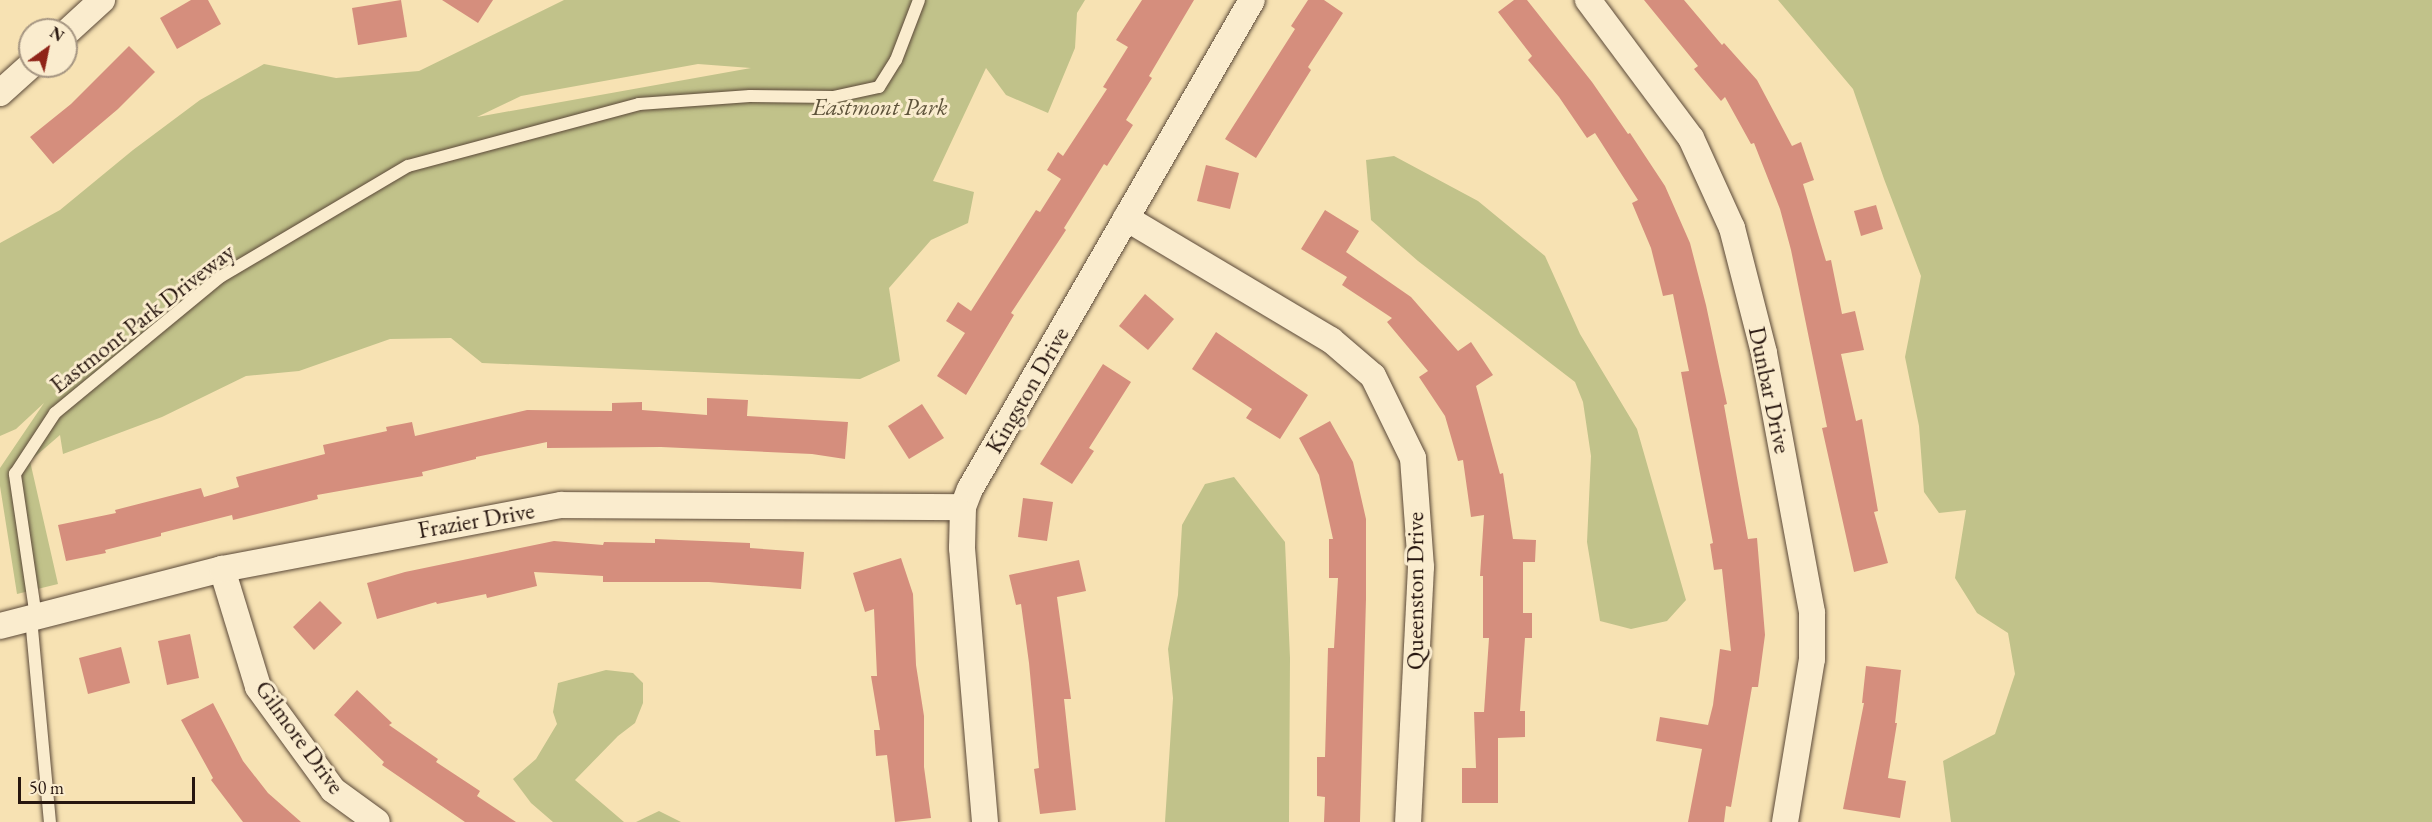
<!DOCTYPE html>
<html>
<head>
<meta charset="utf-8">
<style>
	body { margin:0 }
	#map { position:relative; width:2432px; height:822px; overflow:hidden; background:#f7e2b3; font-family:"EB Garamond",serif }
	div>[style] { position:absolute }
	[style*='--x'] { left:calc(var(--x)*1px); top:calc(var(--y)*1px); width:calc(var(--w)*1px); rotate:calc(var(--a)*1deg) }
	.green>* { inset:0; background:#c1c28a }
	.building>* { inset:0; background:#d58e7d }
	.roads { filter:drop-shadow(0 0 2px #5b4938) drop-shadow(0 0 2px #5b4938) }
	.lane>* { height:12px; margin:-6px; padding:0 6px; transform-origin:6px; border-radius:6px; background:#faecce }
	.street>* { height:26px; margin:-13px; padding:0 13px; transform-origin:13px; border-radius:13px; background:#faecce }
	span { translate:-50% -50%; white-space:nowrap; text-align:center; line-height:1.15; -webkit-text-stroke:6px #faecce; paint-order:stroke }
	.park-label { font-size:24px; color:#5d523a; font-style:italic }
	.street-label { font-size:24px; color:#27160f }
	.north { position:absolute; left:18px; top:18px; width:60px; height:60px; box-sizing:border-box; background:#faecce; border:2px solid #a69682; border-radius:50%; rotate:33deg; font-size:16px; font-weight:700; line-height:24px; text-align:center; color:#27160f }
	.north::after { content:''; display:block; margin:auto; width:21px; height:27px; background:#8f2418; clip-path:polygon(50% 0,100% 100%,50% 72%,0 100%) }
	.scale { position:absolute; left:18px; top:777px; width:177px; height:27px; box-sizing:border-box; border:3px solid #27160f; border-top:0; padding-left:8px; font-size:18px; line-height:21px; white-space:nowrap; color:#27160f; -webkit-text-stroke:4px #faecce; paint-order:stroke }
</style>
</head>
<body>
<div id="map">
	<div class="green">
		<i style="clip-path:polygon(evenodd,564px 0,1085px 0,1077px 13px,1075px 48px,1048px 113px,1006px 95px,986px 68px,933px 181px,974px 192px,968px 223px,931px 240px,889px 288px,900px 361px,860px 379px,482px 363px,451px 338px,390px 339px,299px 371px,246px 376px,162px 417px,63px 454px,60px 435px,30px 461px,58px 584px,17px 594px,0 486px,0 468px,44px 403px,16px 429px,0 436px,0 243px,60px 210px,133px 150px,200px 100px,264px 64px,336px 78px,419px 71px,564px 0,698px 64px,751px 68px,477px 117px,521px 96px,698px 64px)"></i>
		<i style="clip-path:polygon(1778px 0,2432px 0,2432px 822px,1951px 822px,1943px 761px,1995px 734px,2015px 674px,2008px 633px,1977px 613px,1955px 578px,1966px 510px,1939px 513px,1924px 492px,1919px 426px,1905px 357px,1921px 276px,1884px 179px,1853px 89px)"></i>
		<i style="clip-path:polygon(1394px 156px,1478px 201px,1545px 256px,1580px 334px,1637px 429px,1686px 600px,1667px 621px,1631px 629px,1600px 621px,1587px 542px,1591px 456px,1583px 402px,1575px 382px,1418px 261px,1371px 220px,1366px 160px)"></i>
		<i style="clip-path:polygon(1234px 477px,1285px 542px,1290px 658px,1289px 822px,1165px 822px,1173px 698px,1168px 649px,1178px 595px,1182px 525px,1205px 484px)"></i>
		<i style="clip-path:polygon(606px 670px,633px 673px,643px 683px,643px 703px,635px 723px,618px 736px,575px 780px,624px 822px,553px 822px,531px 803px,513px 779px,536px 759px,557px 724px,553px 712px,558px 683px)"></i>
		<i style="clip-path:polygon(659px 811px,681px 822px,636px 822px)"></i>
	</div>
	<div class="building">
		<i style="clip-path:polygon(191px 0,208px 0,221px 24px,177px 49px,160px 18px)"></i>
		<i style="clip-path:polygon(401px 0,407px 37px,358px 45px,352px 8px)"></i>
		<i style="clip-path:polygon(442px 0,493px 0,478px 23px)"></i>
		<i style="clip-path:polygon(1142px 0,1194px 0,1149px 76px,1152px 78px,1126px 120px,1133px 125px,1107px 166px,1104px 164px,1064px 228px,1066px 230px,1011px 313px,1014px 315px,966px 395px,937px 376px,965px 333px,946px 321px,958px 302px,971px 311px,1036px 210px,1040px 212px,1061px 179px,1047px 170px,1058px 152px,1063px 156px,1107px 89px,1103px 87px,1128px 47px,1116px 40px)"></i>
		<i style="clip-path:polygon(1308px 0,1324px 0,1343px 13px,1308px 67px,1311px 70px,1256px 158px,1225px 139px,1295px 29px,1291px 26px)"></i>
		<i style="clip-path:polygon(1514px 0,1527px 0,1592px 82px,1628px 134px,1630px 133px,1665px 186px,1690px 243px,1706px 305px,1727px 404px,1724px 405px,1748px 539px,1757px 538px,1765px 635px,1758px 687px,1752px 687px,1731px 807px,1726px 806px,1724px 822px,1688px 822px,1702px 749px,1656px 741px,1660px 717px,1708px 725px,1713px 705px,1720px 649px,1731px 651px,1722px 569px,1714px 570px,1710px 544px,1713px 543px,1681px 372px,1689px 371px,1673px 294px,1663px 296px,1651px 248px,1632px 203px,1638px 200px,1595px 133px,1587px 138px,1559px 97px,1528px 60px,1532px 56px,1498px 12px)"></i>
		<i style="clip-path:polygon(1644px 0,1684px 0,1722px 45px,1724px 43px,1757px 80px,1792px 146px,1801px 142px,1814px 180px,1803px 184px,1826px 261px,1831px 260px,1842px 314px,1855px 311px,1864px 350px,1841px 354px,1856px 421px,1862px 419px,1878px 511px,1874px 512px,1888px 563px,1854px 572px,1822px 428px,1827px 427px,1791px 250px,1780px 209px,1754px 143px,1751px 144px,1725px 97px,1721px 101px,1694px 69px,1698px 66px)"></i>
		<i style="clip-path:polygon(129px 46px,155px 72px,118px 109px,53px 164px,30px 137px,71px 104px)"></i>
		<i style="clip-path:polygon(1206px 165px,1239px 173px,1230px 209px,1197px 201px)"></i>
		<i style="clip-path:polygon(1876px 205px,1883px 229px,1861px 236px,1854px 211px)"></i>
		<i style="clip-path:polygon(1325px 210px,1359px 231px,1346px 252px,1411px 297px,1458px 351px,1471px 342px,1493px 375px,1476px 386px,1500px 474px,1503px 473px,1513px 539px,1536px 540px,1535px 562px,1523px 562px,1523px 613px,1532px 613px,1532px 638px,1525px 638px,1520px 711px,1525px 711px,1525px 737px,1498px 738px,1498px 803px,1462px 803px,1462px 768px,1476px 768px,1474px 712px,1484px 712px,1489px 638px,1483px 638px,1483px 576px,1480px 576px,1484px 515px,1471px 517px,1463px 460px,1458px 461px,1445px 416px,1419px 377px,1428px 371px,1387px 322px,1392px 318px,1342px 285px,1347px 277px,1301px 249px)"></i>
		<i style="clip-path:polygon(1145px 294px,1174px 319px,1148px 350px,1119px 326px)"></i>
		<i style="clip-path:polygon(1216px 332px,1308px 395px,1280px 439px,1246px 418px,1252px 409px,1192px 369px)"></i>
		<i style="clip-path:polygon(1103px 364px,1131px 382px,1089px 448px,1094px 451px,1072px 484px,1040px 464px)"></i>
		<i style="clip-path:polygon(707px 398px,748px 400px,747px 416px,848px 422px,845px 459px,812px 454px,661px 447px,547px 448px,547px 442px,476px 457px,476px 459px,422px 472px,423px 476px,317px 495px,318px 499px,233px 520px,232px 515px,161px 533px,161px 536px,105px 550px,106px 553px,66px 561px,58px 525px,116px 513px,115px 510px,201px 488px,204px 497px,239px 487px,236px 477px,325px 454px,323px 445px,387px 431px,386px 427px,412px 422px,415px 436px,527px 410px,612px 411px,612px 403px,642px 402px,642px 410px,707px 415px)"></i>
		<i style="clip-path:polygon(922px 404px,944px 438px,909px 459px,888px 426px)"></i>
		<i style="clip-path:polygon(1330px 421px,1353px 462px,1366px 519px,1366px 599px,1360px 822px,1324px 822px,1325px 797px,1317px 796px,1317px 757px,1325px 757px,1328px 648px,1334px 648px,1338px 578px,1329px 578px,1329px 539px,1333px 539px,1319px 475px,1299px 438px)"></i>
		<i style="clip-path:polygon(1023px 498px,1053px 502px,1047px 541px,1018px 537px)"></i>
		<i style="clip-path:polygon(655px 539px,750px 543px,750px 548px,804px 552px,801px 589px,709px 582px,603px 582px,603px 576px,534px 572px,537px 586px,487px 598px,486px 594px,437px 604px,436px 602px,377px 619px,367px 583px,405px 572px,554px 541px,603px 545px,604px 542px,655px 543px)"></i>
		<i style="clip-path:polygon(901px 558px,913px 594px,916px 665px,924px 716px,924px 767px,931px 818px,895px 822px,887px 755px,876px 756px,874px 730px,880px 730px,871px 676px,877px 676px,874px 609px,865px 612px,853px 573px)"></i>
		<i style="clip-path:polygon(1079px 560px,1086px 591px,1057px 597px,1071px 699px,1064px 699px,1076px 810px,1040px 814px,1034px 769px,1039px 768px,1029px 663px,1021px 604px,1016px 605px,1009px 575px)"></i>
		<i style="clip-path:polygon(320px 601px,342px 623px,314px 650px,293px 627px)"></i>
		<i style="clip-path:polygon(190px 634px,199px 678px,167px 685px,158px 641px)"></i>
		<i style="clip-path:polygon(121px 647px,130px 683px,88px 694px,79px 658px)"></i>
		<i style="clip-path:polygon(1866px 666px,1901px 670px,1895px 723px,1897px 723px,1888px 778px,1906px 781px,1900px 818px,1843px 809px,1864px 703px,1862px 703px)"></i>
		<i style="clip-path:polygon(357px 690px,392px 723px,389px 725px,438px 759px,436px 762px,480px 791px,477px 796px,516px 822px,465px 822px,382px 765px,384px 762px,334px 715px)"></i>
		<i style="clip-path:polygon(213px 703px,243px 761px,268px 793px,301px 822px,243px 822px,211px 780px,213px 778px,181px 720px)"></i>
	</div>
	<div class="roads">
		<div class="lane">
			<i style="--x:36;--y:617;--w:145;--a:-98.4"></i>
			<i style="--x:15;--y:474;--w:73;--a:-56.7"></i>
			<i style="--x:55;--y:413;--w:214;--a:-39.5"></i>
			<i style="--x:220;--y:277;--w:218;--a:-30.6"></i>
			<i style="--x:408;--y:166;--w:239;--a:-15"></i>
			<i style="--x:639;--y:104;--w:111;--a:-4.1"></i>
			<i style="--x:750;--y:96;--w:83;--a:0.7"></i>
			<i style="--x:833;--y:97;--w:47;--a:-12.3"></i>
			<i style="--x:879;--y:87;--w:32;--a:-58"></i>
			<i style="--x:896;--y:60;--w:64;--a:-69"></i>
			<i style="--x:31;--y:618;--w:205;--a:84.7"></i>
		</div>
		<div class="street">
			<i style="--x:1588;--y:0;--w:172;--a:53.3"></i>
			<i style="--x:1691;--y:138;--w:99;--a:65.5"></i>
			<i style="--x:1732;--y:228;--w:129;--a:75.6"></i>
			<i style="--x:1764;--y:353;--w:264;--a:79.5"></i>
			<i style="--x:1812;--y:613;--w:46;--a:90"></i>
			<i style="--x:1812;--y:659;--w:165;--a:99.4"></i>
			<i style="--x:66;--y:33;--w:49;--a:-42.5"></i>
			<i style="--x:0;--y:93;--w:40;--a:-42"></i>
			<i style="--x:1126;--y:218;--w:239;--a:30.8"></i>
			<i style="--x:1331;--y:340;--w:55;--a:40.6"></i>
			<i style="--x:1373;--y:376;--w:91;--a:64"></i>
			<i style="--x:1413;--y:458;--w:109;--a:85.8"></i>
			<i style="--x:1421;--y:567;--w:255;--a:92.9"></i>
			<i style="--x:222;--y:569;--w:123;--a:73"></i>
			<i style="--x:258;--y:687;--w:127;--a:53.9"></i>
			<i style="--x:333;--y:790;--w:54;--a:36"></i>
			<i style="--x:0;--y:626;--w:229;--a:-14.4"></i>
			<i style="--x:222;--y:569;--w:345;--a:-10.7"></i>
			<i style="--x:561;--y:505;--w:402;--a:0.3"></i>
			<i style="--x:985;--y:822;--w:275;--a:-94.8"></i>
			<i style="--x:962;--y:548;--w:41;--a:-88.6"></i>
			<i style="--x:963;--y:507;--w:19;--a:-69"></i>
			<i style="--x:970;--y:489;--w:564;--a:-60.03"></i>
		</div>
	</div>
	<div class="park-label">
		<span style="left:880px;top:107px">Eastmont Park</span>
	</div>
	<div class="street-label">
		<span style="left:142px;top:318px;rotate:-38deg">Eastmont Park Driveway</span>
		<span style="left:1027px;top:390px;rotate:-60deg">Kingston Drive</span>
		<span style="left:1770px;top:390px;rotate:78deg">Dunbar Drive</span>
		<span style="left:476px;top:520px;rotate:-10deg">Frazier Drive</span>
		<span style="left:1415px;top:591px;rotate:-90deg">Queenston Drive</span>
		<span style="left:300px;top:737px;rotate:54deg">Gilmore Drive</span>
	</div>
	<div class="north">N</div>
	<div class="scale">50 m</div>
</div>
</body>
</html>
